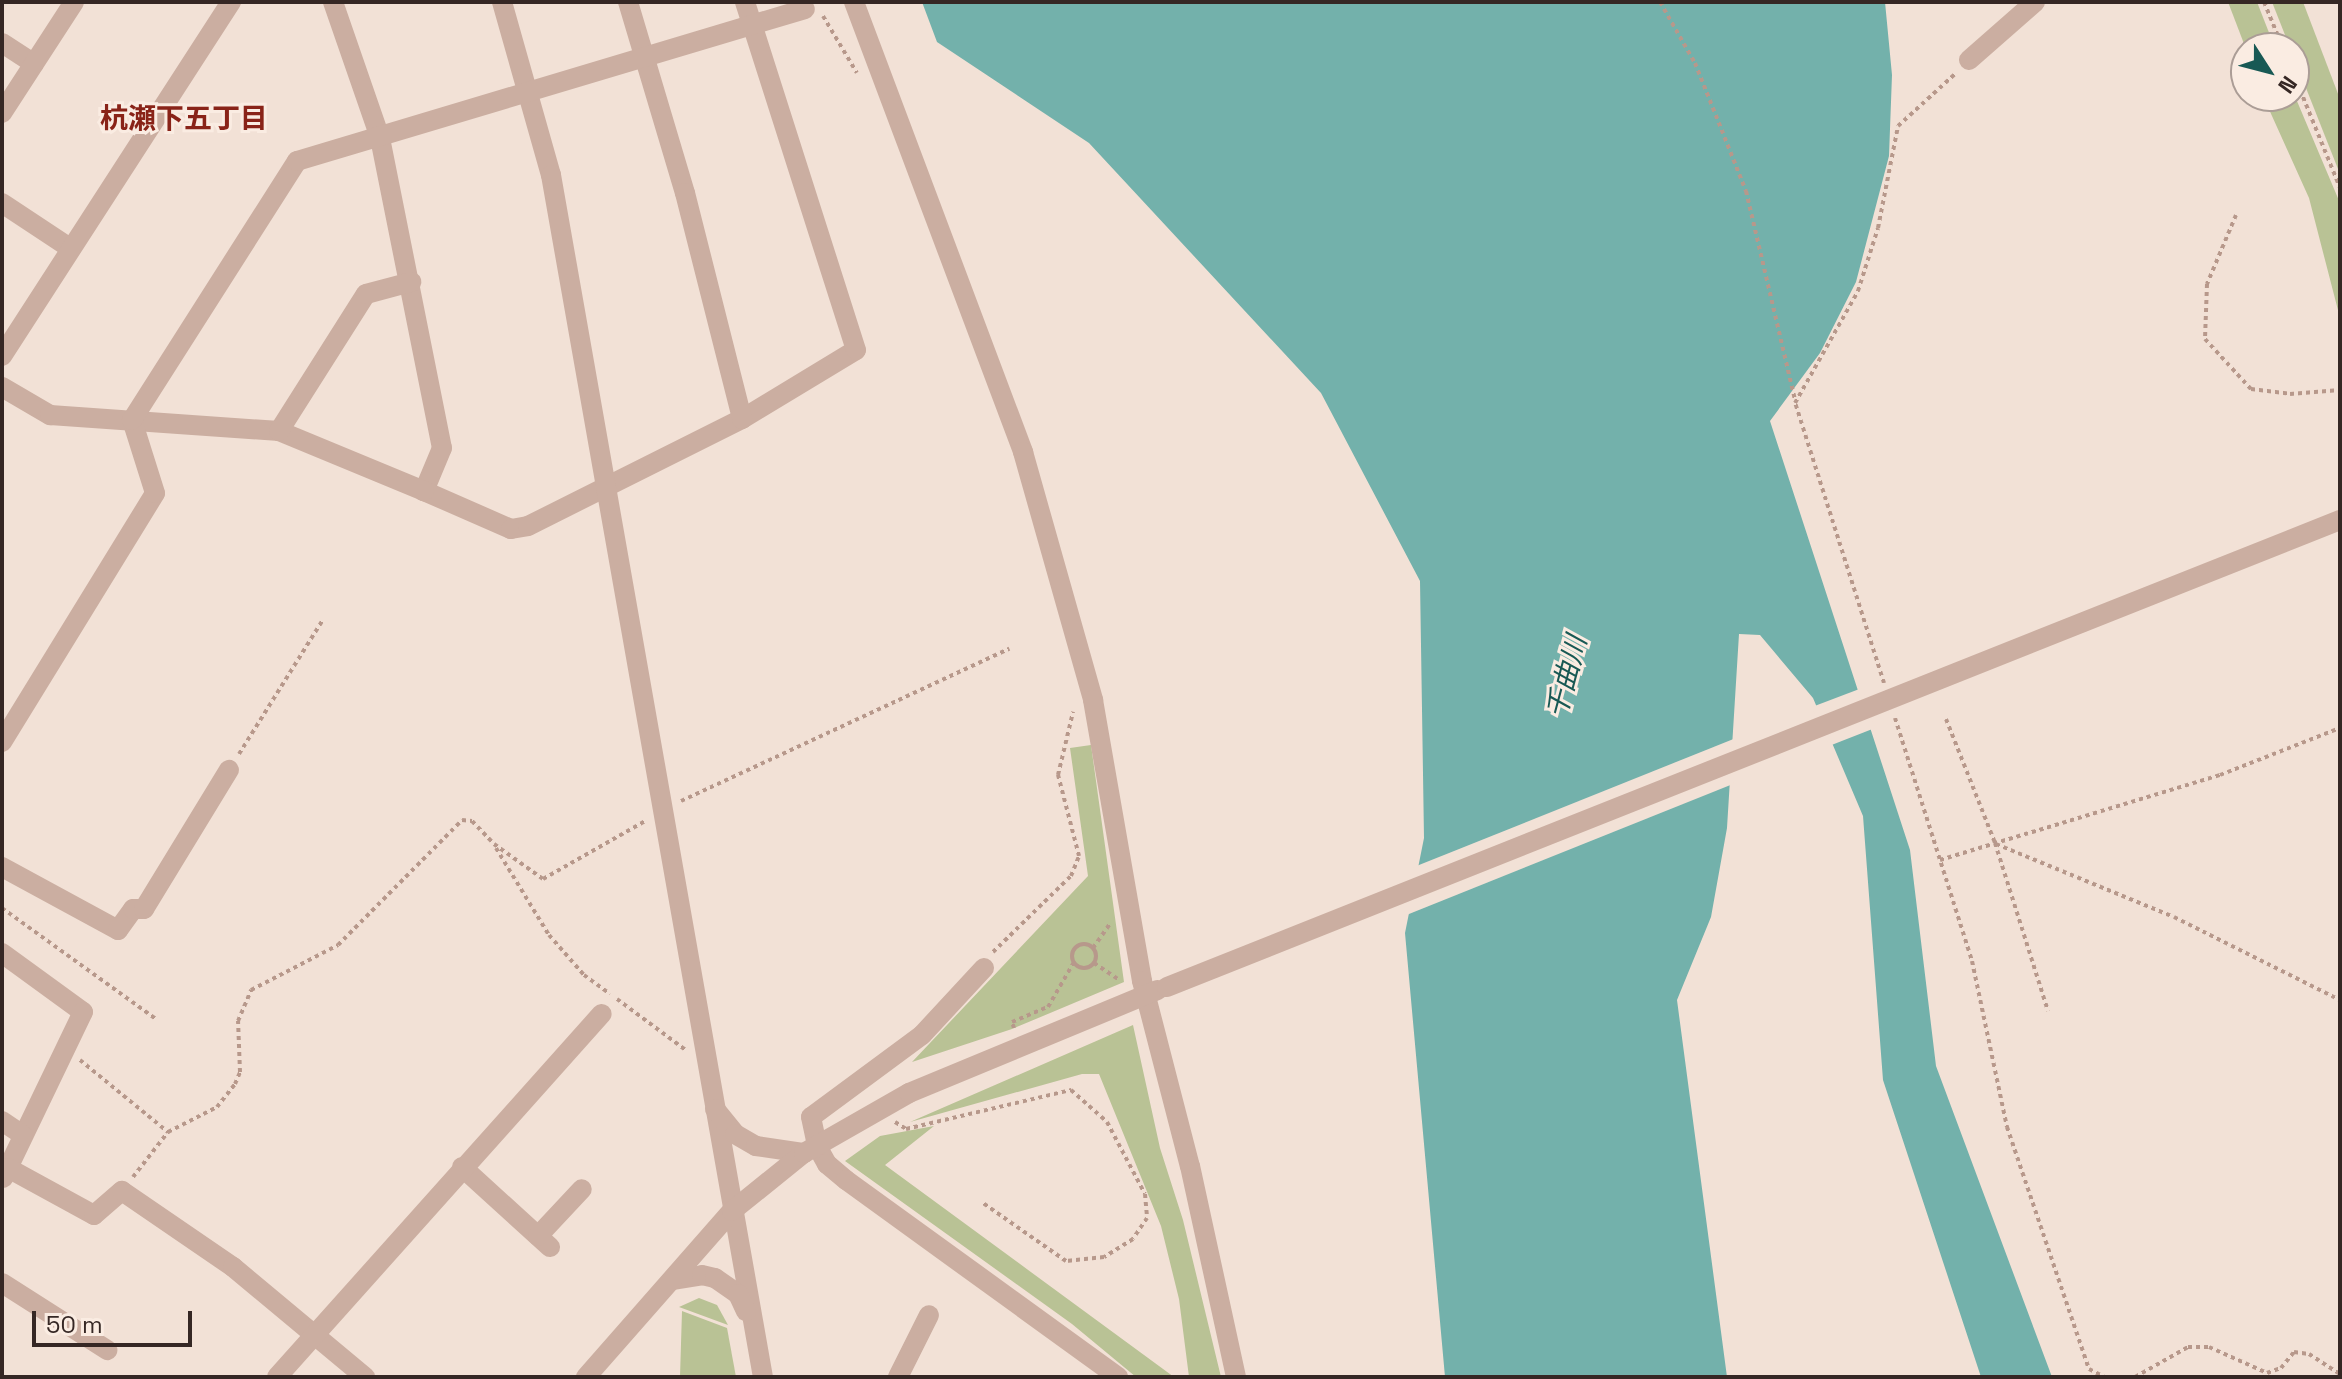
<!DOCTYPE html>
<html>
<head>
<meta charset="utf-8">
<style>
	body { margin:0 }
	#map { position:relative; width:2342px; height:1379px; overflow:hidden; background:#f2e1d6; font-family:"Space Grotesk","Noto Sans JP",sans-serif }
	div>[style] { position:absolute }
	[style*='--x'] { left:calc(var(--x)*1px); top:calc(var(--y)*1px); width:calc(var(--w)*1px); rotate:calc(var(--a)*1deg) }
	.green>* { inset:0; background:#b9c295 }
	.water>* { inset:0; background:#73b1ab }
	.pier>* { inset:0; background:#f2e1d6 }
	.path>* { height:4px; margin-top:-2px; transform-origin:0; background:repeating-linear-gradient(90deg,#b7988b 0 4px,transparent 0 8px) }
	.path>.ring { margin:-2px; padding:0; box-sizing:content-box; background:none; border:4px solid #b7988b; border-radius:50% }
	.minor>* { height:20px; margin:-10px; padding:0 10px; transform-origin:10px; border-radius:10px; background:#cbaea1 }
	.minor-bridge>* { height:20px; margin:-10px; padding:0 10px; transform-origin:10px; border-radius:10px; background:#cbaea1 }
	span { translate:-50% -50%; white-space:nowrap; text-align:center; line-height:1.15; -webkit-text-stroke:6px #faece2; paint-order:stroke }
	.neighbourhood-label { font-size:28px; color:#892318; font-weight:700 }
	.water-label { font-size:28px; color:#185954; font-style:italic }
	.frame { position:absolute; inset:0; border:4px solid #352724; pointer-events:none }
	.north { position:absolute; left:2230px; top:32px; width:80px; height:80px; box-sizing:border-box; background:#faece2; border:2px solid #ab9d96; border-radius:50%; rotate:126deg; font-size:22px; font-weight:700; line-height:32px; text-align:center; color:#352724 }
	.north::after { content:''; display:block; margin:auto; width:28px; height:36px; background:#185954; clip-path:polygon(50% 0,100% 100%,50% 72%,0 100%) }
	.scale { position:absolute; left:32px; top:1311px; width:160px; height:36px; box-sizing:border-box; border:4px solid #352724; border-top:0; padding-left:10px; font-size:24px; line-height:28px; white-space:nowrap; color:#352724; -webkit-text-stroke:6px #faece2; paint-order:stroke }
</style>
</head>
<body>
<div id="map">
	<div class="green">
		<i style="clip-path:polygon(2228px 2px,2257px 2px,2275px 48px,2246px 49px)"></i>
		<i style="clip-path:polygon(2272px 2px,2303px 2px,2340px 99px,2340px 174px)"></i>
		<i style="clip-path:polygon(2294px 94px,2340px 203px,2340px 318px,2309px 198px,2263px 96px)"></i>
		<i style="clip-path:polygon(1091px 745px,1124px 982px,1012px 1029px,912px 1062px,1088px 876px,1070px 748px)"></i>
		<i style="clip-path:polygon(1133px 1025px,1160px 1148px,1183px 1220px,1221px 1377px,1189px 1377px,1179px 1299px,1161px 1226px,1099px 1074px,1082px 1074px,910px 1122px)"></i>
		<i style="clip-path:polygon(934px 1126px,885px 1165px,1174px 1377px,1136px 1377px,1072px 1324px,845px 1161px,880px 1136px)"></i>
		<i style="clip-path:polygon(699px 1298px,717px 1305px,728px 1325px,679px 1307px)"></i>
		<i style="clip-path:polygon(682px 1311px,727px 1328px,736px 1377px,680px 1377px)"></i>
	</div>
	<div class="water">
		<i style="clip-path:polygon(922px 2px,1885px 2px,1892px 75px,1889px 156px,1856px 282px,1820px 353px,1770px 421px,1910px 850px,1936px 1066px,2052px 1377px,1981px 1377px,1883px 1080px,1863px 816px,1813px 698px,1760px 635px,1739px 634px,1727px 828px,1711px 917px,1677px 1000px,1727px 1377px,1445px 1377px,1405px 933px,1424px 838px,1420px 581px,1321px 393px,1089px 143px,937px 42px)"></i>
	</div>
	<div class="pier">
		<i style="clip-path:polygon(1862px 688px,1875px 728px,1829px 746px,1812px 707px)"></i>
		<i style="clip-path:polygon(1736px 738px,1733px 784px,1404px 916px,1414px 867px)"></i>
	</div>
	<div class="path">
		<i style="--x:1660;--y:2;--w:70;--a:60.2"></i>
		<i style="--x:1695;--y:63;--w:138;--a:68.3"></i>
		<i style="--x:1746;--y:191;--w:215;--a:76.8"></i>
		<i style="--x:2264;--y:2;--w:50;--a:67.6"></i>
		<i style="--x:823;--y:16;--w:66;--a:59.2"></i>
		<i style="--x:2294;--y:75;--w:122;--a:67.8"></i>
		<i style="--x:2236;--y:215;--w:75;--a:112.8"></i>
		<i style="--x:2207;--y:284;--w:55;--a:92.1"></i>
		<i style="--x:2205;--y:339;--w:68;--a:47.4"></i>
		<i style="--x:2251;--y:389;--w:39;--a:7"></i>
		<i style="--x:2290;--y:394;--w:50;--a:-4.6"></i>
		<i style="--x:1884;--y:683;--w:294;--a:-107.6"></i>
		<i style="--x:1795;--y:403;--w:129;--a:-60.6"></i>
		<i style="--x:1858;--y:291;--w:66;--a:-72.4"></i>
		<i style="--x:1878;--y:228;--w:104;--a:-78.9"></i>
		<i style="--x:1898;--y:126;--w:79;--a:-42.4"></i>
		<i style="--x:1895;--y:718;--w:255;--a:72.4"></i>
		<i style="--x:1972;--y:961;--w:170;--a:78.1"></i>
		<i style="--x:2007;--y:1127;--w:256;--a:71.3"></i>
		<i style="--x:2089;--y:1369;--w:18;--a:27"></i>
		<i style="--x:1946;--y:719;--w:133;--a:68.4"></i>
		<i style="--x:1995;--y:843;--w:176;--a:72.5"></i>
		<i style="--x:239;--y:754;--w:157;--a:-58"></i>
		<i style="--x:681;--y:801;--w:362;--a:-24.9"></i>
		<i style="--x:1996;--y:844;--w:192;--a:22.3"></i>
		<i style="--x:2174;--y:917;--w:186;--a:26.6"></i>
		<i style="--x:496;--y:848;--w:102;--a:58.7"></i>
		<i style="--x:549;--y:935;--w:53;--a:48.8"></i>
		<i style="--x:584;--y:975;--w:32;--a:36"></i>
		<i style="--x:1940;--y:860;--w:293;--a:-16.9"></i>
		<i style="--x:2220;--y:775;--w:129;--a:-21.4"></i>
		<i style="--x:2;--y:908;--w:190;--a:35.8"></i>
		<i class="ring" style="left:1072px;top:944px;width:20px;height:20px"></i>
		<i style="--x:1093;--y:948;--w:29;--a:-55"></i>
		<i style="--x:993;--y:952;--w:109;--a:-44.3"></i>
		<i style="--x:1071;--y:876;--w:22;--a:-68"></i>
		<i style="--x:1079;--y:856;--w:84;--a:-104.5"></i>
		<i style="--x:1058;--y:775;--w:65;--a:-76.6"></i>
		<i style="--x:1094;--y:963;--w:29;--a:34"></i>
		<i style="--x:617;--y:999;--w:87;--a:36.6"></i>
		<i style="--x:1014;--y:1028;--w:6;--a:-108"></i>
		<i style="--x:1012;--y:1022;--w:39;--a:-23"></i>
		<i style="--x:1048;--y:1007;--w:52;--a:-60"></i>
		<i style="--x:80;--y:1060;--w:114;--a:39.3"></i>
		<i style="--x:895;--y:1122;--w:13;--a:32"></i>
		<i style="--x:906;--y:1129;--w:170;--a:-13.3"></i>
		<i style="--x:1071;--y:1090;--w:48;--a:41.6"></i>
		<i style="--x:1107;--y:1122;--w:81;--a:62.2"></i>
		<i style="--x:1145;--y:1194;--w:24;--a:85"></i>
		<i style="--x:1147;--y:1218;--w:25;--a:124"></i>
		<i style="--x:1133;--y:1239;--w:34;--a:148"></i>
		<i style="--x:1104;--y:1257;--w:38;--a:174"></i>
		<i style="--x:1066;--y:1261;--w:101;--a:-145.1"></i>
		<i style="--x:133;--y:1177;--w:57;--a:-52.1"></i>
		<i style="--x:168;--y:1132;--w:55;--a:-27"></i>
		<i style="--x:217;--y:1107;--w:29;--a:-52"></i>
		<i style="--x:235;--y:1084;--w:13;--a:-67"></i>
		<i style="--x:240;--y:1072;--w:51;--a:-92.2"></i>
		<i style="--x:238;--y:1021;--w:34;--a:-67"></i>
		<i style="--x:251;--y:990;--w:98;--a:-27.3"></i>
		<i style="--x:338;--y:945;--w:176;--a:-45.2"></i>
		<i style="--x:462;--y:820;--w:10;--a:6"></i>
		<i style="--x:472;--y:821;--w:32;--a:46"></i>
		<i style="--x:494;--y:844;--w:60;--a:35.5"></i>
		<i style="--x:543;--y:879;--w:117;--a:-29.6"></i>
		<i style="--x:2135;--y:1377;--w:61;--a:-29.5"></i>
		<i style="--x:2188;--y:1347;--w:21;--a:0"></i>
		<i style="--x:2209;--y:1347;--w:64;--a:24.1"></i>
		<i style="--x:2267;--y:1373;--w:15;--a:-20"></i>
		<i style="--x:2281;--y:1368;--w:21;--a:-51"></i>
		<i style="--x:2294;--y:1352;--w:15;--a:8"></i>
		<i style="--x:2309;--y:1354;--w:37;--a:33"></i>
	</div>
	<div class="minor">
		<i style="--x:333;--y:2;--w:144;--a:70.9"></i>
		<i style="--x:380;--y:138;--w:316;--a:78.7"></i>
		<i style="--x:442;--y:448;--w:47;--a:112.7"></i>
		<i style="--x:424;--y:491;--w:95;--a:23.6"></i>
		<i style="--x:511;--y:529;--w:17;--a:-10"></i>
		<i style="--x:528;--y:526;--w:239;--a:-26.6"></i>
		<i style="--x:742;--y:419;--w:133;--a:-31.2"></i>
		<i style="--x:856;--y:350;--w:365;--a:-107.7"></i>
		<i style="--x:502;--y:2;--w:180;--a:74.2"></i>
		<i style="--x:551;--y:175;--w:1221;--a:80"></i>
		<i style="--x:628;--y:2;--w:199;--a:73.4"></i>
		<i style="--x:685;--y:193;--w:233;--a:75.8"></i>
		<i style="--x:854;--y:2;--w:481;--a:69.4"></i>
		<i style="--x:1023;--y:452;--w:258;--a:74.2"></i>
		<i style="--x:1093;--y:700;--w:285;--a:80.1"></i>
		<i style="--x:1142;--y:981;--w:191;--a:75.5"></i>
		<i style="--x:1190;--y:1166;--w:216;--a:77.7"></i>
		<i style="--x:2;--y:43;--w:38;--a:33"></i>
		<i style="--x:1969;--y:60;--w:88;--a:-41.3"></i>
		<i style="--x:2;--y:113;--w:132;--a:-57"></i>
		<i style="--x:2;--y:203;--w:82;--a:33.5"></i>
		<i style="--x:2;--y:356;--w:422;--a:-57.1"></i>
		<i style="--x:2;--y:387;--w:56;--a:30.3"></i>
		<i style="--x:50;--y:415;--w:230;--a:4"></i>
		<i style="--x:279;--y:431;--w:157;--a:22.5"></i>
		<i style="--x:279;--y:431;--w:162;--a:-57.6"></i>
		<i style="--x:366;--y:294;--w:47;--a:-14.9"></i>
		<i style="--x:2;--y:742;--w:292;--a:-58.4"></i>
		<i style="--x:155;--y:493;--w:77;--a:-107.5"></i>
		<i style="--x:132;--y:420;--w:307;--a:-57.5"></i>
		<i style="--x:297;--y:161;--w:530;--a:-16.66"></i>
		<i style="--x:2;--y:867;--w:132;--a:28.5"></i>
		<i style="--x:118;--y:930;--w:26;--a:-54"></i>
		<i style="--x:133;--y:909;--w:11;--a:0"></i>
		<i style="--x:144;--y:909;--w:163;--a:-58.6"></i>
		<i style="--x:2;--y:953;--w:100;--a:36.1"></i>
		<i style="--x:83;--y:1012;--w:184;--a:115.7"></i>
		<i style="--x:984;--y:968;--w:91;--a:132.8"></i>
		<i style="--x:922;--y:1035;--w:138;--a:143.5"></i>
		<i style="--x:811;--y:1117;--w:30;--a:78"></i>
		<i style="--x:817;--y:1146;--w:21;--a:61"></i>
		<i style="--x:827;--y:1164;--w:25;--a:40"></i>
		<i style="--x:846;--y:1180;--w:336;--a:35.9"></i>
		<i style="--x:715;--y:1109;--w:32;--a:51"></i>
		<i style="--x:735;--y:1134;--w:24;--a:30"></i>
		<i style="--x:756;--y:1146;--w:49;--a:8.3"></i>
		<i style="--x:2;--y:1121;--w:25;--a:34"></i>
		<i style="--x:462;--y:1167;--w:119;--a:42.3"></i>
		<i style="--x:8;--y:1168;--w:98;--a:28.7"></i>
		<i style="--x:94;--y:1215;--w:37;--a:-41"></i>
		<i style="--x:122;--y:1191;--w:135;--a:34.4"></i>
		<i style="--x:233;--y:1267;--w:172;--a:39.8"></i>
		<i style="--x:538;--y:1236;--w:64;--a:-46.9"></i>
		<i style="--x:672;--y:1280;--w:30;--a:-9"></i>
		<i style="--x:702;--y:1275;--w:13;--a:13"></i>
		<i style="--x:715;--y:1278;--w:28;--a:35"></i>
		<i style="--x:738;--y:1294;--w:19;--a:65"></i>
		<i style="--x:2;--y:1283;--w:125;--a:32.5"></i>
		<i style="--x:277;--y:1377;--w:487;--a:-48.2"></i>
		<i style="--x:586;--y:1377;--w:221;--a:-48.7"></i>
		<i style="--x:732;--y:1211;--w:92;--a:-38.9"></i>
		<i style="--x:804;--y:1153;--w:121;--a:-29.7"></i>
		<i style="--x:909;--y:1093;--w:269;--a:-22.5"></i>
		<i style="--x:898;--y:1377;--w:69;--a:-63.4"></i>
	</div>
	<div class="minor-bridge">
		<i style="--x:1167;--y:987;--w:1263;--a:-21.71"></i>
	</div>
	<div class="neighbourhood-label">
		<span style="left:184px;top:118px">杭瀬下五丁目</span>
	</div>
	<div class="water-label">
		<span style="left:1566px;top:677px;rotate:-75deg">千曲川</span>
	</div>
	<div class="frame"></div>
	<div class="north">N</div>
	<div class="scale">50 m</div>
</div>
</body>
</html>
